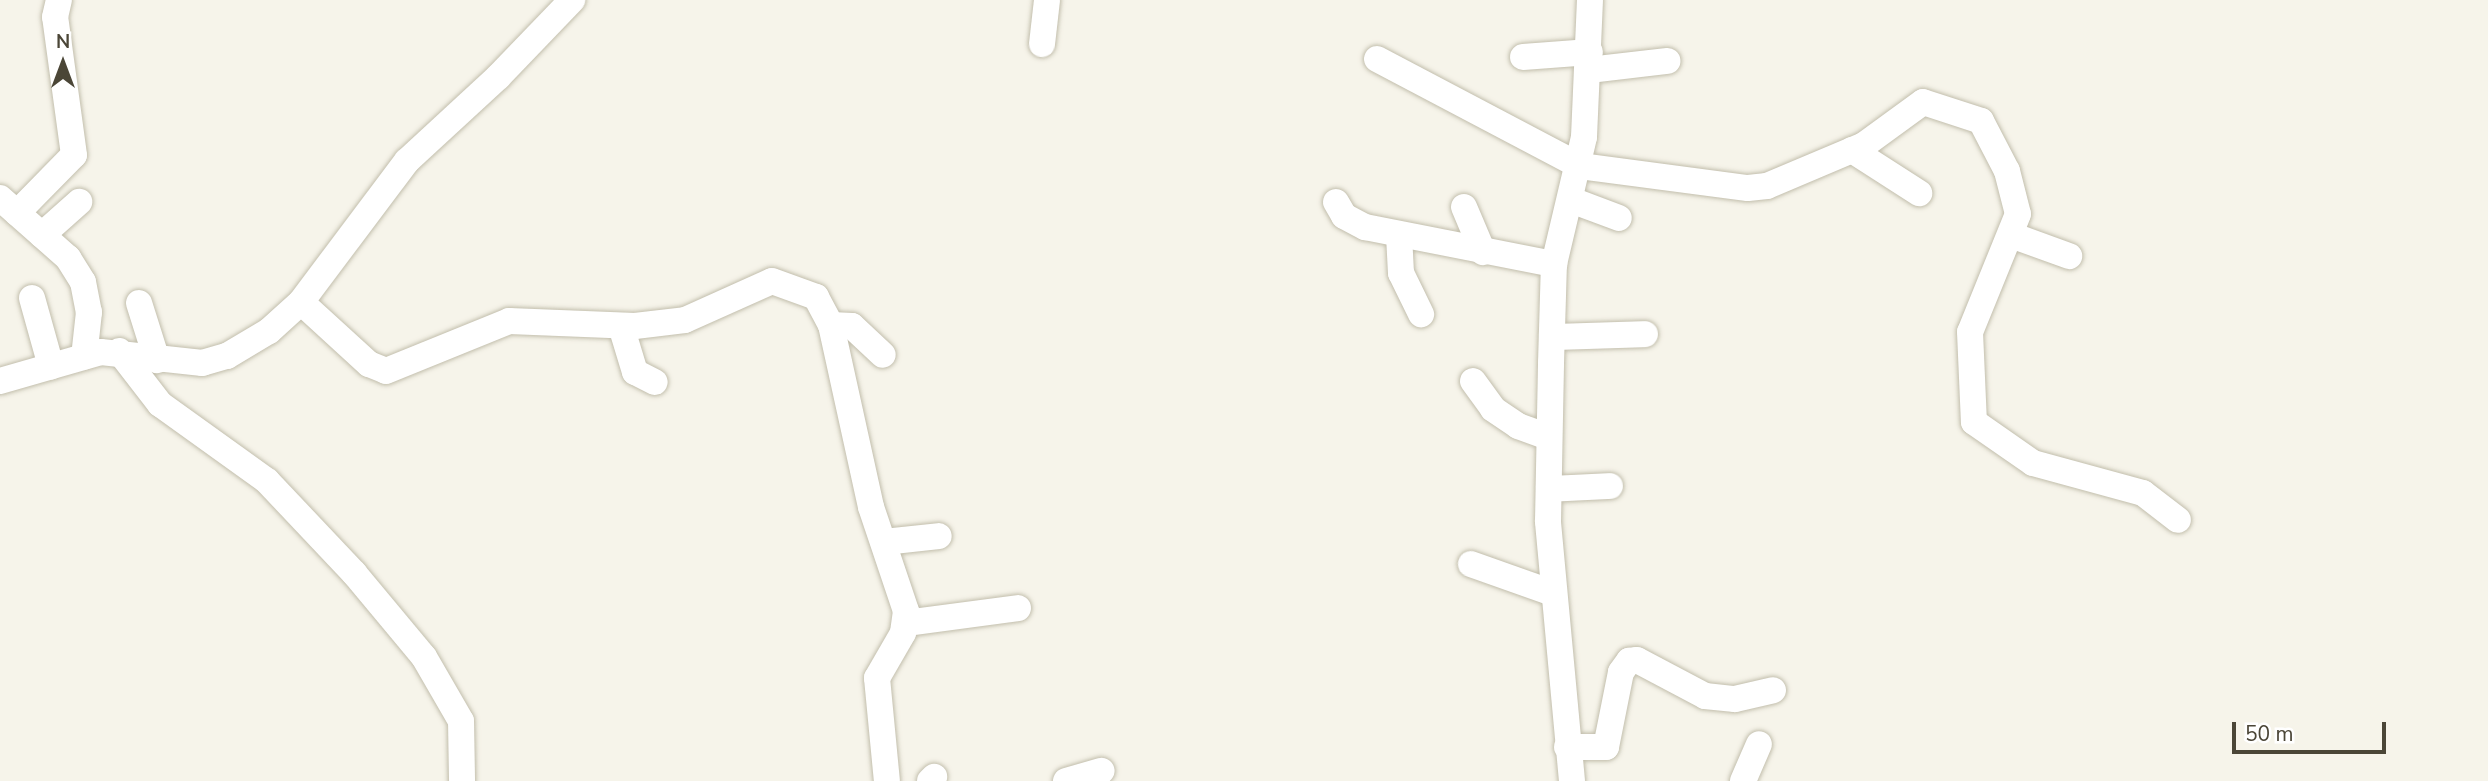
<!DOCTYPE html>
<html>
<head>
<meta charset="utf-8">
<style>
	body { margin:0 }
	#map { position:relative; width:2488px; height:781px; overflow:hidden; background:#f6f4ea; font-family:"Nunito Sans",sans-serif }
	div>[style] { position:absolute }
	[style*='--x'] { left:calc(var(--x)*1px); top:calc(var(--y)*1px); width:calc(var(--w)*1px); rotate:calc(var(--a)*1deg) }
	.roads { filter:drop-shadow(0 0 2px #c2beac) drop-shadow(0 0 2px #c2beac) }
	.minor>* { height:26px; margin:-13px; padding:0 13px; transform-origin:13px; border-radius:13px; background:#fff }
	span { translate:-50% -50%; white-space:nowrap; text-align:center; line-height:1.15; -webkit-text-stroke:6px #fff; paint-order:stroke }
	.north { position:absolute; left:28px; top:28px; width:70px; height:70px; -webkit-text-stroke:5px #fff; paint-order:stroke; rotate:0deg; font-size:19px; font-weight:700; line-height:28px; text-align:center; color:#4b4637 }
	.north::after { content:''; display:block; margin:auto; width:24px; height:32px; background:#4b4637; clip-path:polygon(50% 0,100% 100%,50% 72%,0 100%) }
	.scale { position:absolute; left:2232px; top:722px; width:154px; height:32px; box-sizing:border-box; border:4px solid #4b4637; border-top:0; padding-left:9px; font-size:21px; line-height:24px; white-space:nowrap; color:#4b4637; -webkit-text-stroke:5px #fff; paint-order:stroke }
</style>
</head>
<body>
<div id="map">
	<div class="roads">
		<div class="minor">
			<i style="--x:1042;--y:44;--w:44;--a:-83.5"></i>
			<i style="--x:1523;--y:57;--w:67;--a:-4.3"></i>
			<i style="--x:1377;--y:59;--w:229;--a:27.8"></i>
			<i style="--x:1580;--y:166;--w:169;--a:7.5"></i>
			<i style="--x:1748;--y:188;--w:19;--a:-6"></i>
			<i style="--x:1767;--y:186;--w:105;--a:-22.9"></i>
			<i style="--x:1864;--y:145;--w:73;--a:-36.1"></i>
			<i style="--x:1923;--y:102;--w:61;--a:18.1"></i>
			<i style="--x:1981;--y:121;--w:56;--a:62.5"></i>
			<i style="--x:2007;--y:171;--w:44;--a:75.7"></i>
			<i style="--x:2018;--y:214;--w:127;--a:112.1"></i>
			<i style="--x:1970;--y:332;--w:90;--a:87.5"></i>
			<i style="--x:1974;--y:422;--w:72;--a:34.8"></i>
			<i style="--x:2033;--y:463;--w:114;--a:15.3"></i>
			<i style="--x:2143;--y:493;--w:44;--a:37.6"></i>
			<i style="--x:1589;--y:70;--w:79;--a:-6.6"></i>
			<i style="--x:1852;--y:150;--w:80;--a:32.7"></i>
			<i style="--x:0;--y:198;--w:91;--a:41.4"></i>
			<i style="--x:68;--y:258;--w:28;--a:58"></i>
			<i style="--x:83;--y:282;--w:31;--a:79"></i>
			<i style="--x:89;--y:312;--w:45;--a:96.3"></i>
			<i style="--x:1571;--y:200;--w:51;--a:20.6"></i>
			<i style="--x:1336;--y:202;--w:16;--a:60"></i>
			<i style="--x:1344;--y:216;--w:24;--a:28"></i>
			<i style="--x:1365;--y:227;--w:193;--a:11.1"></i>
			<i style="--x:1464;--y:207;--w:49;--a:67.1"></i>
			<i style="--x:17;--y:213;--w:81;--a:-45.5"></i>
			<i style="--x:74;--y:155;--w:139;--a:-97.8"></i>
			<i style="--x:55;--y:17;--w:17;--a:-77"></i>
			<i style="--x:42;--y:235;--w:50;--a:-41.7"></i>
			<i style="--x:1399;--y:235;--w:38;--a:87"></i>
			<i style="--x:1401;--y:273;--w:46;--a:64"></i>
			<i style="--x:2011;--y:235;--w:62;--a:19.9"></i>
			<i style="--x:32;--y:298;--w:71;--a:74.4"></i>
			<i style="--x:301;--y:302;--w:92;--a:42.4"></i>
			<i style="--x:369;--y:364;--w:18;--a:22"></i>
			<i style="--x:386;--y:371;--w:133;--a:-22.1"></i>
			<i style="--x:509;--y:321;--w:126;--a:2.3"></i>
			<i style="--x:635;--y:326;--w:50;--a:-6.8"></i>
			<i style="--x:685;--y:320;--w:95;--a:-24.1"></i>
			<i style="--x:772;--y:281;--w:47;--a:20"></i>
			<i style="--x:816;--y:297;--w:32;--a:62"></i>
			<i style="--x:831;--y:325;--w:186;--a:77.6"></i>
			<i style="--x:871;--y:507;--w:110;--a:71.4"></i>
			<i style="--x:906;--y:611;--w:22;--a:98"></i>
			<i style="--x:903;--y:633;--w:52;--a:120"></i>
			<i style="--x:877;--y:678;--w:103;--a:84.5"></i>
			<i style="--x:139;--y:303;--w:60;--a:72.5"></i>
			<i style="--x:831;--y:325;--w:21;--a:3"></i>
			<i style="--x:852;--y:326;--w:42;--a:43.1"></i>
			<i style="--x:621;--y:326;--w:48;--a:73.1"></i>
			<i style="--x:635;--y:372;--w:22;--a:27"></i>
			<i style="--x:1552;--y:337;--w:93;--a:-1.8"></i>
			<i style="--x:119;--y:351;--w:67;--a:52.3"></i>
			<i style="--x:160;--y:404;--w:132;--a:35.7"></i>
			<i style="--x:267;--y:481;--w:127;--a:46.6"></i>
			<i style="--x:354;--y:573;--w:109;--a:50.2"></i>
			<i style="--x:424;--y:657;--w:74;--a:60"></i>
			<i style="--x:461;--y:721;--w:60;--a:89"></i>
			<i style="--x:0;--y:381;--w:105;--a:-16"></i>
			<i style="--x:101;--y:352;--w:102;--a:6.2"></i>
			<i style="--x:202;--y:363;--w:26;--a:-16"></i>
			<i style="--x:227;--y:356;--w:49;--a:-30.8"></i>
			<i style="--x:269;--y:331;--w:43;--a:-42.2"></i>
			<i style="--x:301;--y:302;--w:176;--a:-53.1"></i>
			<i style="--x:407;--y:161;--w:124;--a:-42.7"></i>
			<i style="--x:498;--y:77;--w:107;--a:-46.1"></i>
			<i style="--x:1473;--y:381;--w:34;--a:54"></i>
			<i style="--x:1493;--y:409;--w:30;--a:34"></i>
			<i style="--x:1518;--y:426;--w:33;--a:20"></i>
			<i style="--x:1549;--y:489;--w:61;--a:-2.8"></i>
			<i style="--x:884;--y:542;--w:55;--a:-6.2"></i>
			<i style="--x:1471;--y:564;--w:87;--a:19.5"></i>
			<i style="--x:906;--y:623;--w:113;--a:-7.6"></i>
			<i style="--x:1567;--y:747;--w:39;--a:0"></i>
			<i style="--x:1606;--y:747;--w:76;--a:-78.7"></i>
			<i style="--x:1621;--y:672;--w:14;--a:-54"></i>
			<i style="--x:1629;--y:661;--w:8;--a:-7"></i>
			<i style="--x:1637;--y:660;--w:77;--a:27.9"></i>
			<i style="--x:1705;--y:696;--w:30;--a:6"></i>
			<i style="--x:1735;--y:699;--w:39;--a:-13"></i>
			<i style="--x:930;--y:781;--w:6;--a:-45"></i>
			<i style="--x:1066;--y:781;--w:37;--a:-16"></i>
			<i style="--x:1572;--y:781;--w:261;--a:-95.3"></i>
			<i style="--x:1548;--y:521;--w:158;--a:-88.9"></i>
			<i style="--x:1551;--y:363;--w:99;--a:-88.3"></i>
			<i style="--x:1554;--y:264;--w:130;--a:-76.7"></i>
			<i style="--x:1584;--y:137;--w:137;--a:-87.5"></i>
			<i style="--x:1743;--y:781;--w:40;--a:-66.6"></i>
		</div>
	</div>
	<div class="north">N</div>
	<div class="scale">50 m</div>
</div>
</body>
</html>
